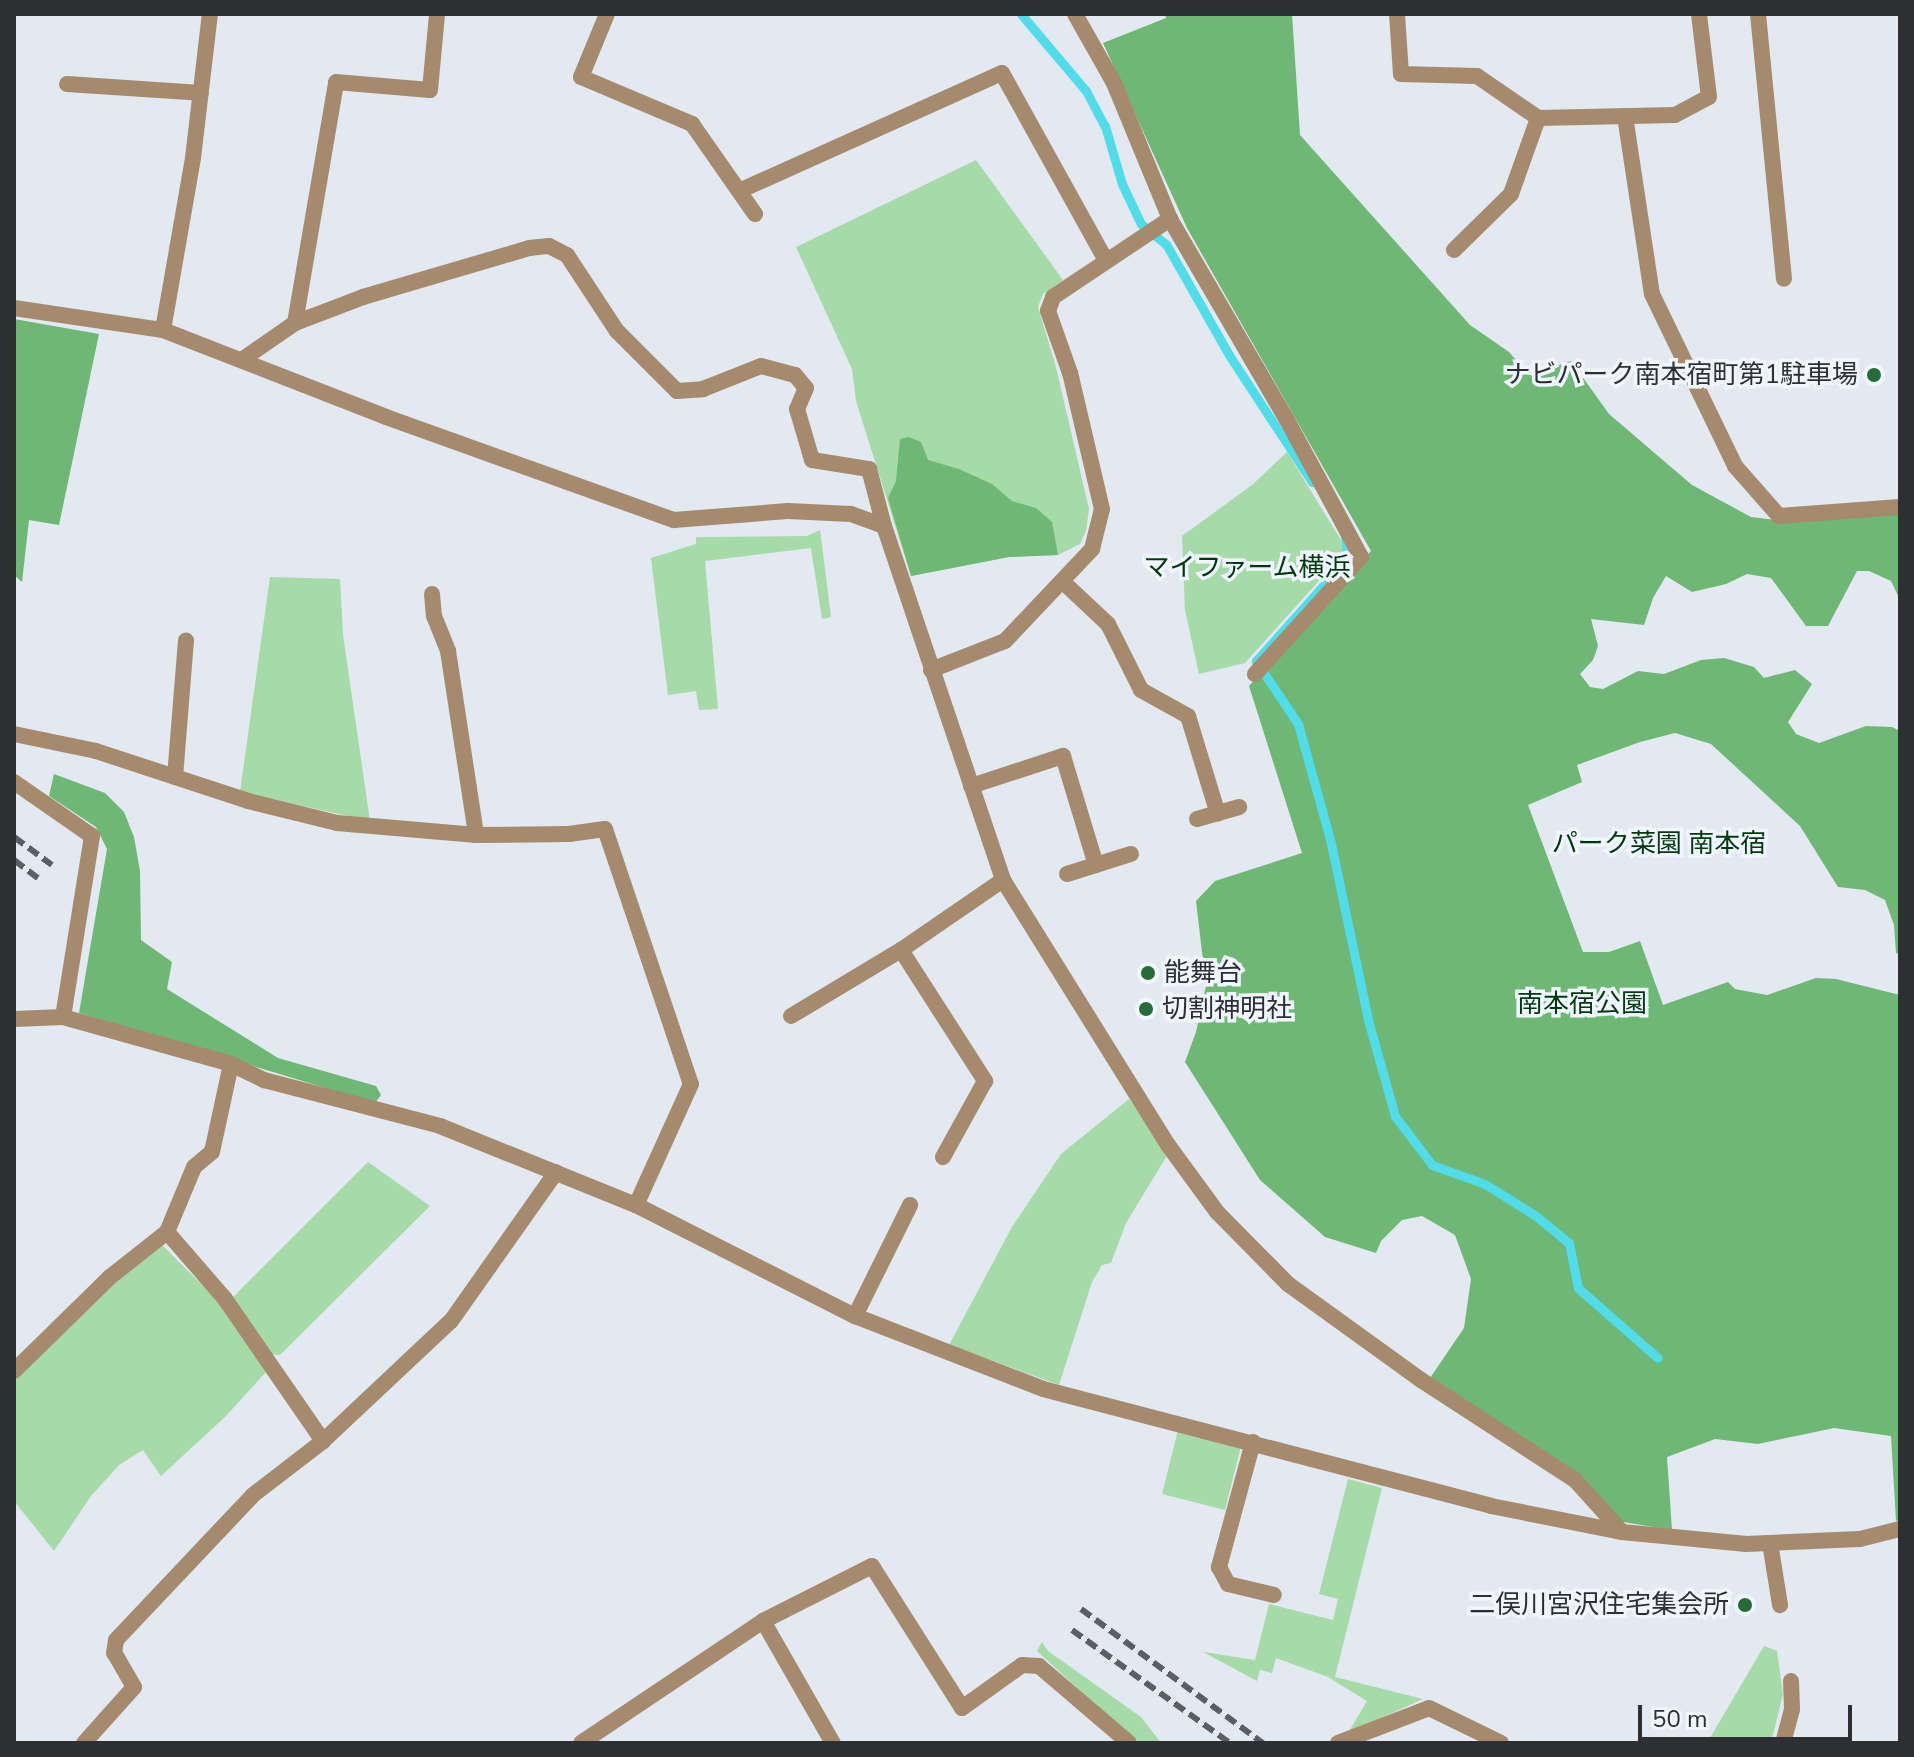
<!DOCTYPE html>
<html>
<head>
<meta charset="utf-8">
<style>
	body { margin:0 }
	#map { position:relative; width:1914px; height:1757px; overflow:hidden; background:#e2e9f1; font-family:"Nunito Sans","Noto Sans JP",sans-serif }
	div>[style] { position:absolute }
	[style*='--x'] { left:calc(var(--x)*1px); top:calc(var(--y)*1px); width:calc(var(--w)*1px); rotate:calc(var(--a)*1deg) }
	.green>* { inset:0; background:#a6daa9 }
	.forest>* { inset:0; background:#6fb775 }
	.stream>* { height:9px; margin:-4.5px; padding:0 4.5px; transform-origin:4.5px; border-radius:4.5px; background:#51dce9 }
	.minor>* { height:16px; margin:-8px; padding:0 8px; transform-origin:8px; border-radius:8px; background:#a68a6d }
	.rail>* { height:6px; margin-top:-3px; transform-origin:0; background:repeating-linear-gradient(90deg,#5b5f64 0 12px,transparent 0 18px) }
	.dots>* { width:22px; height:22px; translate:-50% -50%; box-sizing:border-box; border:4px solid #eff6ff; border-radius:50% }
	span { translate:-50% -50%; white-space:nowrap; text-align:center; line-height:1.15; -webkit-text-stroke:7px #eff6ff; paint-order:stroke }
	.poi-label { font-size:26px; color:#2d2f33 }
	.right { translate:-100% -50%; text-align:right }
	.left { translate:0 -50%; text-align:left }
	.park-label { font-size:26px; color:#00370c }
	.frame { position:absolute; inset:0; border:16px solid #2d2f33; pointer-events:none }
	.scale { position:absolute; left:1638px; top:1705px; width:214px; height:36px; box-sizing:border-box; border:4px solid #2d2f33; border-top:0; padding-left:10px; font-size:24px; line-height:28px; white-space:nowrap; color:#2d2f33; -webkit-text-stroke:6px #eff6ff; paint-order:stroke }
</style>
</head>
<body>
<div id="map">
	<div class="green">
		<i style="clip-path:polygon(976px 160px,1063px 280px,1043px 294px,1038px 307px,1056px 367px,1089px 509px,1086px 531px,1080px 544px,1058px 555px,1009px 557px,911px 576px,856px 401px,852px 369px,796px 247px)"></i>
		<i style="clip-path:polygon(1287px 452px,1341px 540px,1343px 554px,1245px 663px,1199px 674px,1185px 610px,1182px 536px,1252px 485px)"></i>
		<i style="clip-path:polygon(820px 530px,831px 617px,822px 619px,811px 548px,705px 561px,718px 709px,699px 710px,696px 691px,668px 695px,651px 558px,696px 544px,696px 537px,807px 536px)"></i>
		<i style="clip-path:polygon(270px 577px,340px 579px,343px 635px,370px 821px,240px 792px)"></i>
		<i style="clip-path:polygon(1129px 1099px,1168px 1154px,1126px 1223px,1111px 1263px,1102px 1265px,1092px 1282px,1059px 1385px,949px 1345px,1012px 1227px,1061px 1154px)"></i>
		<i style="clip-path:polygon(368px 1162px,430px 1206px,280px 1355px,266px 1354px,229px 1301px)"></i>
		<i style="clip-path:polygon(160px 1243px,216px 1299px,266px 1372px,225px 1417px,161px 1476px,143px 1450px,119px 1465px,91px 1496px,54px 1551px,14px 1501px,14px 1382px,122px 1273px)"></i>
		<i style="clip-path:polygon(1178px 1430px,1241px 1446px,1225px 1510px,1162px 1494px)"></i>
		<i style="clip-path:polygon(1348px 1479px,1382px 1488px,1335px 1677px,1423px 1699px,1348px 1733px,1367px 1701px,1328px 1677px,1276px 1658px,1272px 1673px,1260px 1670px,1257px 1681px,1203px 1652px,1255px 1660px,1269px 1604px,1333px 1620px,1338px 1599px,1319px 1594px)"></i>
		<i style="clip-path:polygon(1042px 1642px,1048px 1651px,1141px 1717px,1161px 1743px,1140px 1743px,1123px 1730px,1037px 1651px)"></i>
		<i style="clip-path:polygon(1764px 1646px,1777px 1651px,1783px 1694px,1771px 1743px,1707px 1743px)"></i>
	</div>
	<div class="forest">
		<i style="clip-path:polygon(1165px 14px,1292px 14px,1300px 135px,1470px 325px,1509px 352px,1529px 375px,1571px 361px,1609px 414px,1692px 485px,1751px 517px,1776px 520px,1900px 514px,1900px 600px,1891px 581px,1869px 571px,1857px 571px,1828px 626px,1806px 626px,1771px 578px,1747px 574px,1726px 584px,1692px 592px,1666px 576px,1653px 598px,1644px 625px,1591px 619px,1598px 646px,1593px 660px,1580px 674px,1590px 687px,1603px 689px,1638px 671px,1664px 674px,1701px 660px,1724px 658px,1754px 667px,1764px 678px,1795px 670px,1812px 684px,1788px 722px,1796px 734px,1819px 743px,1866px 726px,1892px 727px,1900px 731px,1900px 954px,1896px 953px,1894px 925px,1885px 900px,1865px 890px,1838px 887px,1800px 826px,1711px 744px,1675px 733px,1640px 742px,1577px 765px,1582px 782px,1528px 805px,1583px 952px,1609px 952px,1640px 941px,1663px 1005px,1728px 982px,1735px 989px,1767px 995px,1816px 978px,1836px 979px,1900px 995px,1900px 1520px,1896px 1521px,1891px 1436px,1834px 1428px,1758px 1444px,1715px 1439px,1667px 1457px,1672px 1530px,1623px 1522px,1577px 1474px,1430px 1378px,1464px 1328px,1471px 1279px,1455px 1235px,1422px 1216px,1402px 1220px,1381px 1241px,1376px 1253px,1325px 1237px,1260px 1180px,1185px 1062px,1196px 1032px,1206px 986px,1196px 901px,1215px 881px,1302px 853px,1249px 686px,1371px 551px,1187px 228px,1103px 43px,1166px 18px)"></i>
		<i style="clip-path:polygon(14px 319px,99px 334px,59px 525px,29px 520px,22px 582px,14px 575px)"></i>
		<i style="clip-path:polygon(909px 437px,921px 442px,928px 460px,959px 469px,992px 484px,1012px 501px,1036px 508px,1052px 522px,1058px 555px,1009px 557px,911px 576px,888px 498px,896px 481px,900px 439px)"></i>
		<i style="clip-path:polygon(54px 774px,105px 793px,124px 812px,134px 837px,140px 871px,141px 940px,172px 962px,167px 989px,278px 1058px,376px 1086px,381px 1095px,375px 1103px,79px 1013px,107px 849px,96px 827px,49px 796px)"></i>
	</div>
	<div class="stream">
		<i style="--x:1021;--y:14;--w:101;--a:49.8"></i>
		<i style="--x:1086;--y:91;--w:40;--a:62"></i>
		<i style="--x:1105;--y:126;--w:60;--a:73.7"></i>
		<i style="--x:1122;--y:184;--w:44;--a:64.6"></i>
		<i style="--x:1141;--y:224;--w:32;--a:39"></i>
		<i style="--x:1166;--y:244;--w:128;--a:60.4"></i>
		<i style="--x:1229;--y:355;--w:152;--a:56.8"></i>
		<i style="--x:1345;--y:536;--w:19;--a:84"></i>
		<i style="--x:1347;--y:555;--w:18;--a:124"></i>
		<i style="--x:1337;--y:570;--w:122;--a:131.7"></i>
		<i style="--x:1256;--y:661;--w:76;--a:56.3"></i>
		<i style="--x:1298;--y:724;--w:119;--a:74.5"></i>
		<i style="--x:1330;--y:839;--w:185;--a:78.1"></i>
		<i style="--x:1368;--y:1020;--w:100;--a:74.3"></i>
		<i style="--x:1395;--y:1116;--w:61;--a:52.9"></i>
		<i style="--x:1432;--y:1165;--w:56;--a:19.7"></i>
		<i style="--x:1485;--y:1184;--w:60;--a:32.1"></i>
		<i style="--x:1536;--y:1216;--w:43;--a:39.3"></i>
		<i style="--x:1569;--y:1243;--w:46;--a:78.7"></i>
		<i style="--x:1578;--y:1288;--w:106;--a:41.2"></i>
	</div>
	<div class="minor">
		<i style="--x:607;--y:14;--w:68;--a:112.4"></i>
		<i style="--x:581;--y:77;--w:121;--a:22.9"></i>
		<i style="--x:692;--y:124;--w:110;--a:55"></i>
		<i style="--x:1397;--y:14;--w:60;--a:86.2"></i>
		<i style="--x:1401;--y:74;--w:76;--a:1.5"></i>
		<i style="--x:1477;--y:76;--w:74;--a:34.5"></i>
		<i style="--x:1538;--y:118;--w:137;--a:-1.3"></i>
		<i style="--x:1675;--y:115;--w:38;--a:-28"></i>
		<i style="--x:1709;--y:97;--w:84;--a:-96.9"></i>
		<i style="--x:1758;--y:14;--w:266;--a:84.4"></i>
		<i style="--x:67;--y:84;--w:134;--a:3.8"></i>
		<i style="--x:1625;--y:116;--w:180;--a:81.4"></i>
		<i style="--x:1652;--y:294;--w:191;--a:64.2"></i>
		<i style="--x:1735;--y:466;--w:67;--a:48.7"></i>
		<i style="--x:1779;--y:516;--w:121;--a:-4.3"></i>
		<i style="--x:739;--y:191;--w:288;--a:-24.2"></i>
		<i style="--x:1002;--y:73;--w:215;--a:61"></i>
		<i style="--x:1170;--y:219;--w:233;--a:59.8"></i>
		<i style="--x:1287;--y:420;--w:156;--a:61.6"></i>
		<i style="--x:1361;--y:557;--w:158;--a:132.2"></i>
		<i style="--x:1454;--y:250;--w:80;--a:-44.5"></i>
		<i style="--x:1511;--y:194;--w:81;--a:-70.4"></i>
		<i style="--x:14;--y:308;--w:151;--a:8.4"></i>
		<i style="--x:163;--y:330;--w:239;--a:21.3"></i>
		<i style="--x:386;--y:417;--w:306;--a:19.7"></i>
		<i style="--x:674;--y:520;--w:114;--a:-4.5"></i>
		<i style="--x:788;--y:511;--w:63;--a:2.7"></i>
		<i style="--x:851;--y:514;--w:35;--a:20"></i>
		<i style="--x:884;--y:526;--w:373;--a:71.4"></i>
		<i style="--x:1003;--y:880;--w:312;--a:58.1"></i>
		<i style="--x:1168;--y:1145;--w:83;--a:53.8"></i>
		<i style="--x:1217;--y:1212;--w:101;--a:45.4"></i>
		<i style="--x:1288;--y:1284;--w:164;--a:35.8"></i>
		<i style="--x:1421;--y:1380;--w:184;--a:33"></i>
		<i style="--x:1575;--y:1480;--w:70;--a:47.9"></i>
		<i style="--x:295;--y:323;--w:244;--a:-80.3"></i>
		<i style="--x:336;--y:82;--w:94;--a:4.9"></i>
		<i style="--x:430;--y:90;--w:76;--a:-84.7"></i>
		<i style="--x:163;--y:330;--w:175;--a:-80.1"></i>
		<i style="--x:193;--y:158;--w:145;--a:-83.3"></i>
		<i style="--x:243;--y:359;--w:63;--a:-34.7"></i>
		<i style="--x:295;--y:323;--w:73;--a:-20.9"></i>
		<i style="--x:363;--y:297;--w:173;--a:-16.4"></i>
		<i style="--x:529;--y:248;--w:20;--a:-6"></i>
		<i style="--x:549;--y:246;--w:20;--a:27"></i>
		<i style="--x:567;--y:255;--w:91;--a:56.7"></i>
		<i style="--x:617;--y:331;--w:85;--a:45"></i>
		<i style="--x:677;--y:391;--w:26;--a:-4"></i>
		<i style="--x:703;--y:389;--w:62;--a:-21.6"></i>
		<i style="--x:761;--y:366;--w:35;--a:15"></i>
		<i style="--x:795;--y:375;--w:17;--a:50"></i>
		<i style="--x:806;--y:388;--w:23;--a:113"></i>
		<i style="--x:797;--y:409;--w:53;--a:73.6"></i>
		<i style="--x:812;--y:460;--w:58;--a:9"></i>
		<i style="--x:869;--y:469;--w:59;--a:75.3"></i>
		<i style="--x:1062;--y:581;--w:63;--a:43.1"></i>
		<i style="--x:1108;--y:624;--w:74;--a:63.4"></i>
		<i style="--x:1141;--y:690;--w:54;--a:29"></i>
		<i style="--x:1188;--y:716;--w:102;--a:73"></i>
		<i style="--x:432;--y:594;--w:22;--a:85"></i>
		<i style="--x:434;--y:616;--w:38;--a:68"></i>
		<i style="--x:448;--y:651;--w:186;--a:81.3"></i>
		<i style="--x:931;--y:670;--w:79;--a:-21.4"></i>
		<i style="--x:1005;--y:641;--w:127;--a:-46.6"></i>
		<i style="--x:1092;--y:549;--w:41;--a:-76"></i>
		<i style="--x:1102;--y:509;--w:140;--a:-103.2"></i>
		<i style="--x:1070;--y:373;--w:66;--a:-109.5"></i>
		<i style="--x:1048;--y:311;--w:15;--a:-70"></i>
		<i style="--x:1053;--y:297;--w:141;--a:-33.7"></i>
		<i style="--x:1170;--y:219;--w:147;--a:-112.4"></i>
		<i style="--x:1114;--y:83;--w:79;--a:-119.5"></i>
		<i style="--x:14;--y:734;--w:84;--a:11.7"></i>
		<i style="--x:96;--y:751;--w:160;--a:18.2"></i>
		<i style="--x:248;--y:801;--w:92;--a:13.9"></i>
		<i style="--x:337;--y:823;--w:140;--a:4.9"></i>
		<i style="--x:476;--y:835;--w:93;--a:-0.6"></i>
		<i style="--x:569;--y:834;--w:36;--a:-8"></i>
		<i style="--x:605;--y:829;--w:269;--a:71.4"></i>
		<i style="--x:691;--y:1084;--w:133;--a:114.4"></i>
		<i style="--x:175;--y:777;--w:137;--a:-85.4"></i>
		<i style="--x:14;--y:782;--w:95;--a:34.7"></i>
		<i style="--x:92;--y:836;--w:183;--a:99.1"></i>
		<i style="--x:971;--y:786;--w:97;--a:-18.1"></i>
		<i style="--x:1063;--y:756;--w:114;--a:73.2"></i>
		<i style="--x:1197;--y:819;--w:44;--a:-15.9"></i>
		<i style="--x:1067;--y:874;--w:67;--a:-17.4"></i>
		<i style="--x:901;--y:950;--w:156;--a:57.3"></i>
		<i style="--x:985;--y:1081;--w:87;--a:118.9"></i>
		<i style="--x:791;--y:1016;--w:128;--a:-31"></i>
		<i style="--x:901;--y:950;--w:124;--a:-34.5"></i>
		<i style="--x:14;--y:1019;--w:49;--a:-2.3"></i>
		<i style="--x:63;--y:1017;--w:174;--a:15.6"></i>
		<i style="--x:231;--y:1064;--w:37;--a:26"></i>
		<i style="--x:264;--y:1080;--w:182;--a:14.6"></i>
		<i style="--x:440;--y:1126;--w:211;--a:22"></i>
		<i style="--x:636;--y:1205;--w:246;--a:26.9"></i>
		<i style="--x:855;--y:1316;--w:202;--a:21.2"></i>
		<i style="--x:1043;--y:1389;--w:463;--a:14.6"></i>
		<i style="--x:1491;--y:1506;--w:134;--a:11.2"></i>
		<i style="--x:1622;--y:1532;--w:125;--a:5.5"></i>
		<i style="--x:1746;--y:1544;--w:114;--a:-2.5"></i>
		<i style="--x:1860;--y:1539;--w:41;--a:-14"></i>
		<i style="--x:167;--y:1232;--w:89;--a:49.1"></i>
		<i style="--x:225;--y:1299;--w:173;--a:55.4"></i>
		<i style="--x:855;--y:1316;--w:124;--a:-63.6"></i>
		<i style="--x:14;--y:1371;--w:134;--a:-44.4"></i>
		<i style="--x:110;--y:1277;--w:73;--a:-38.3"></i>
		<i style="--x:167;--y:1232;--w:70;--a:-67.4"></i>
		<i style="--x:194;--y:1167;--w:23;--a:-40"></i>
		<i style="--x:212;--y:1152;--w:90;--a:-77.8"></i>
		<i style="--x:1253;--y:1442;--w:130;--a:105.2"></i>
		<i style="--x:1219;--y:1567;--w:19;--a:62"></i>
		<i style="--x:1228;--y:1584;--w:47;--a:13.4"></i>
		<i style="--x:1770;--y:1543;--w:63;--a:80.8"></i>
		<i style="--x:763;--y:1621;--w:141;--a:60.2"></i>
		<i style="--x:84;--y:1743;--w:75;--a:-48.2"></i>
		<i style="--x:134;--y:1687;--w:39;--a:-120"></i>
		<i style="--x:114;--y:1653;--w:13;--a:-81"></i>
		<i style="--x:116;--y:1640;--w:199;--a:-46.6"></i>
		<i style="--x:253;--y:1495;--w:88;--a:-37.6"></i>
		<i style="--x:323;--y:1441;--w:175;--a:-43.2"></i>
		<i style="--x:451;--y:1321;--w:182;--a:-54.8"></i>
		<i style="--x:581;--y:1743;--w:219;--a:-33.8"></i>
		<i style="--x:763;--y:1621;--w:122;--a:-26.8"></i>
		<i style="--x:872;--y:1566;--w:168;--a:57.6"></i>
		<i style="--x:962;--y:1708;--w:74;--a:-35.6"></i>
		<i style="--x:1022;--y:1665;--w:17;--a:3"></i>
		<i style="--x:1039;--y:1666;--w:118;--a:40.5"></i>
		<i style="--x:1338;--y:1743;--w:97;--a:-21"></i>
		<i style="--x:1429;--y:1708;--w:80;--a:25.9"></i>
		<i style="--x:1783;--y:1743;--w:35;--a:-75"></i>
		<i style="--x:1792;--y:1709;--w:28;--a:-92"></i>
	</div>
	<div class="rail">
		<i style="--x:14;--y:837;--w:47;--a:36.4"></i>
		<i style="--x:14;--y:860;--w:30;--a:37"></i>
		<i style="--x:1081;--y:1609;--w:226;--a:36.4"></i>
		<i style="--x:1072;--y:1630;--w:194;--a:35.6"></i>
	</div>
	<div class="dots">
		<i style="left:1874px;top:375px;background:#256c39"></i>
		<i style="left:1148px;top:973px;background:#256c39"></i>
		<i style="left:1146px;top:1009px;background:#256c39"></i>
		<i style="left:1745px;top:1605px;background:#256c39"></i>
	</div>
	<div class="poi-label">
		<span class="right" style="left:1858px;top:375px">ナビパーク南本宿町第1駐車場</span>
		<span class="left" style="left:1164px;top:973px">能舞台</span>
		<span class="left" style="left:1162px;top:1009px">切割神明社</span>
		<span class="right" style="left:1729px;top:1605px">二俣川宮沢住宅集会所</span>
	</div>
	<div class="park-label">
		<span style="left:1247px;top:568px">マイファーム横浜</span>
		<span style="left:1659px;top:844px">パーク菜園 南本宿</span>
		<span style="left:1582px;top:1004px">南本宿公園</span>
	</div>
	<div class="frame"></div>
	<div class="scale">50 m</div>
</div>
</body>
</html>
